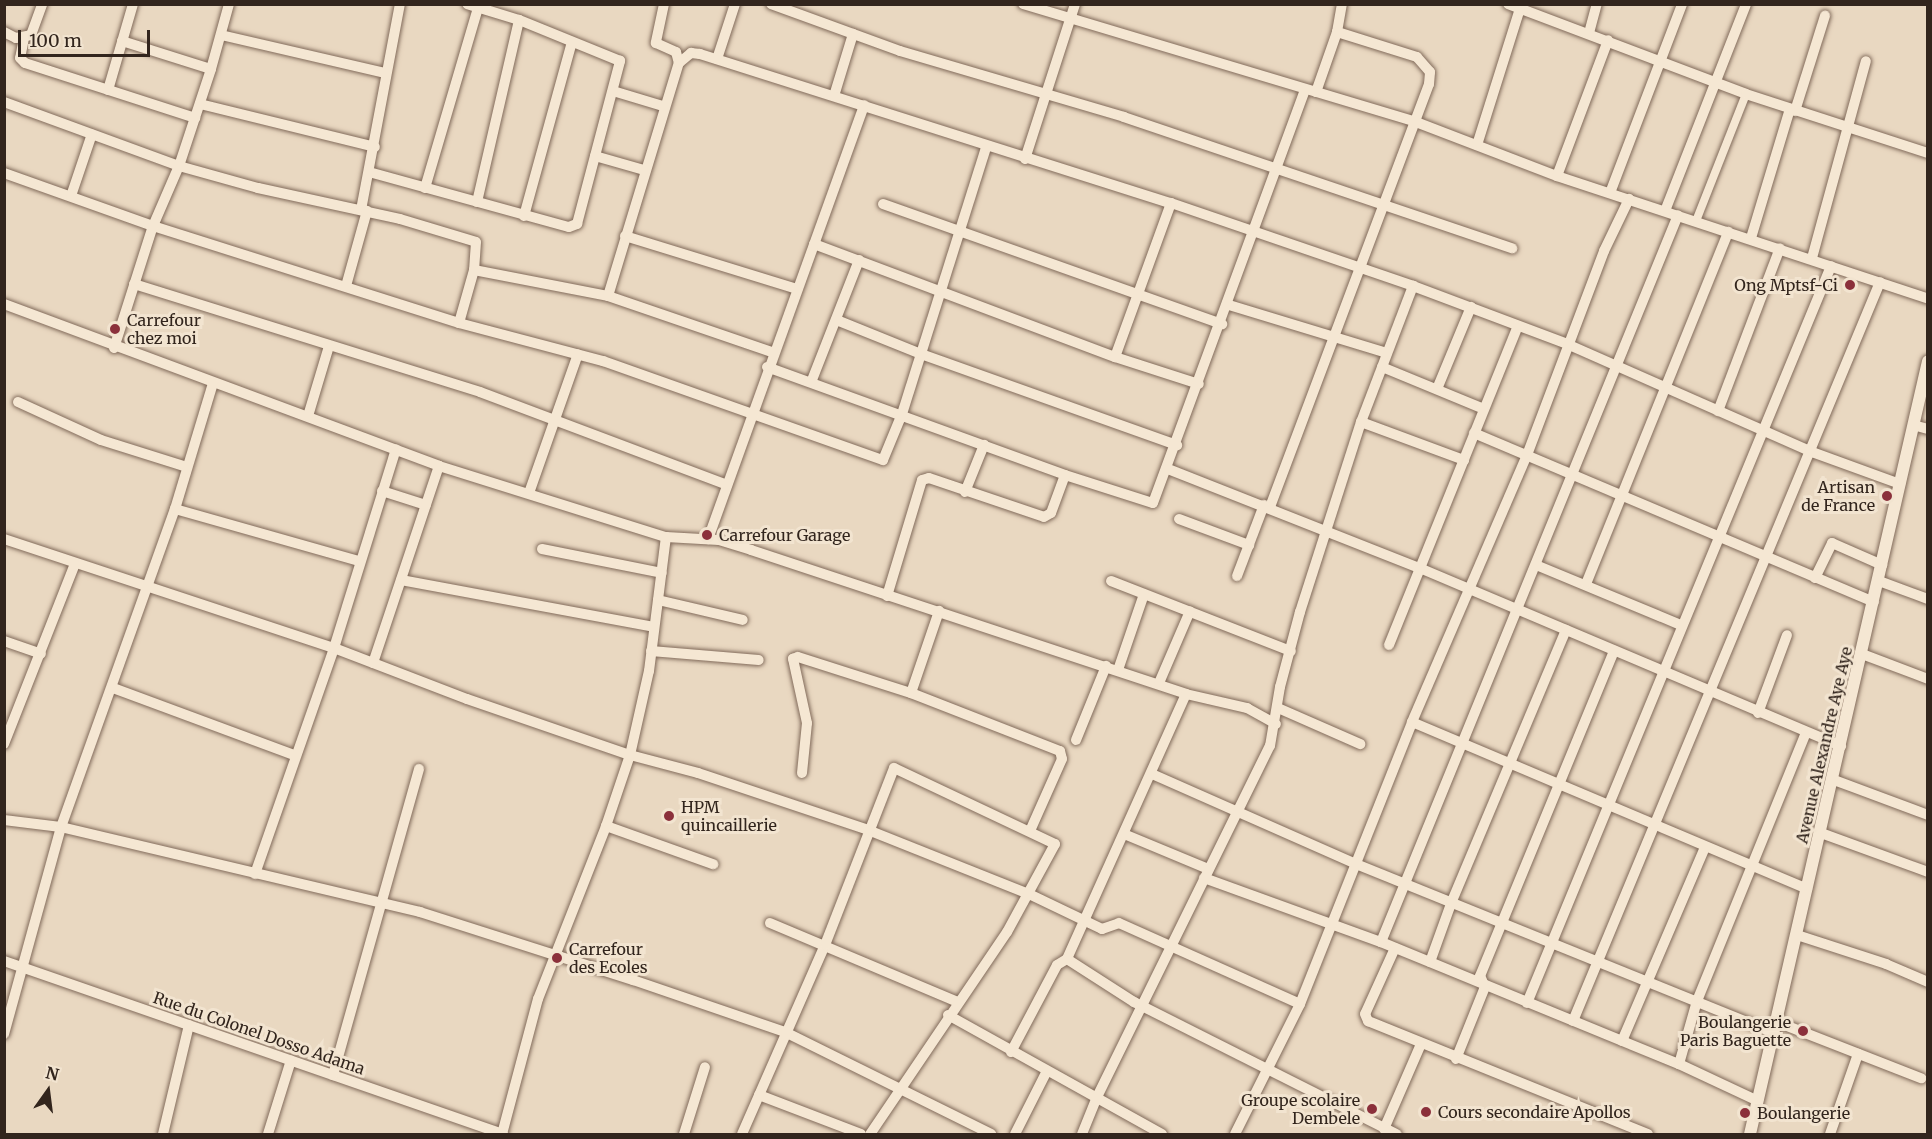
<!DOCTYPE html>
<html>
<head>
<meta charset="utf-8">
<style>
	body { margin:0 }
	#map { position:relative; width:1932px; height:1139px; overflow:hidden; background:#e9d8c1; font-family:Merriweather,serif }
	div>[style] { position:absolute }
	[style*='--x'] { left:calc(var(--x)*1px); top:calc(var(--y)*1px); width:calc(var(--w)*1px); rotate:calc(var(--a)*1deg) }
	.roads { filter:drop-shadow(0 0 2px #816a5a) drop-shadow(0 0 2px #816a5a) }
	.pedestrian>* { height:8px; margin:-4px; padding:0 4px; transform-origin:4px; border-radius:4px; background:#f5e7d3 }
	.minor>* { height:10px; margin:-5px; padding:0 5px; transform-origin:5px; border-radius:5px; background:#f5e7d3 }
	.tertiary>* { height:12px; margin:-6px; padding:0 6px; transform-origin:6px; border-radius:6px; background:#f5e7d3 }
	.dots>* { width:16px; height:16px; translate:-50% -50%; box-sizing:border-box; border:3px solid #f2e4d0; border-radius:50% }
	span { translate:-50% -50%; white-space:nowrap; text-align:center; line-height:1.15; -webkit-text-stroke:6px #f2e4d0; paint-order:stroke }
	.poi-label { font-size:16px; color:#32251d }
	.right { translate:-100% -50%; text-align:right }
	.left { translate:0 -50%; text-align:left }
	.street-label { font-size:16px; color:#32251d }
	.frame { position:absolute; inset:0; border:6px solid #32251d; pointer-events:none }
	.north { position:absolute; left:18px; top:1061px; width:60px; height:60px; -webkit-text-stroke:4px #f2e4d0; paint-order:stroke; rotate:14deg; font-size:16px; font-weight:700; line-height:24px; text-align:center; color:#32251d }
	.north::after { content:''; display:block; margin:auto; width:21px; height:27px; background:#32251d; clip-path:polygon(50% 0,100% 100%,50% 72%,0 100%) }
	.scale { position:absolute; left:18px; top:30px; width:132px; height:27px; box-sizing:border-box; border:3px solid #32251d; border-top:0; padding-left:8px; font-size:18px; line-height:21px; white-space:nowrap; color:#32251d; -webkit-text-stroke:4px #f2e4d0; paint-order:stroke }
</style>
</head>
<body>
<div id="map">
	<div class="roads">
		<div class="pedestrian">
			<i style="--x:1696;--y:221;--w:136;--a:-68.5"></i>
		</div>
		<div class="minor">
			<i style="--x:664;--y:4;--w:40;--a:102"></i>
			<i style="--x:656;--y:43;--w:22;--a:24"></i>
			<i style="--x:676;--y:52;--w:11;--a:75"></i>
			<i style="--x:771;--y:4;--w:137;--a:20"></i>
			<i style="--x:900;--y:51;--w:234;--a:16.4"></i>
			<i style="--x:1124;--y:117;--w:410;--a:18.7"></i>
			<i style="--x:1023;--y:4;--w:410;--a:16.7"></i>
			<i style="--x:1416;--y:122;--w:151;--a:21"></i>
			<i style="--x:1557;--y:176;--w:391;--a:18.3"></i>
			<i style="--x:1508;--y:4;--w:254;--a:20.7"></i>
			<i style="--x:1746;--y:94;--w:191;--a:18"></i>
			<i style="--x:4;--y:32;--w:13;--a:27"></i>
			<i style="--x:16;--y:38;--w:15;--a:-11"></i>
			<i style="--x:31;--y:35;--w:33;--a:-70"></i>
			<i style="--x:1589;--y:33;--w:30;--a:-75"></i>
			<i style="--x:221;--y:35;--w:169;--a:13"></i>
			<i style="--x:24;--y:38;--w:20;--a:101"></i>
			<i style="--x:20;--y:58;--w:7;--a:45"></i>
			<i style="--x:25;--y:63;--w:179;--a:17.9"></i>
			<i style="--x:122;--y:41;--w:93;--a:17.5"></i>
			<i style="--x:717;--y:59;--w:58;--a:-71.9"></i>
			<i style="--x:108;--y:90;--w:90;--a:-73.8"></i>
			<i style="--x:613;--y:91;--w:52;--a:16.7"></i>
			<i style="--x:1316;--y:92;--w:64;--a:-70.7"></i>
			<i style="--x:1337;--y:32;--w:28;--a:-80"></i>
			<i style="--x:834;--y:96;--w:65;--a:-73"></i>
			<i style="--x:4;--y:102;--w:186;--a:20.1"></i>
			<i style="--x:179;--y:166;--w:82;--a:15.6"></i>
			<i style="--x:258;--y:188;--w:145;--a:12.3"></i>
			<i style="--x:400;--y:219;--w:79;--a:16.8"></i>
			<i style="--x:476;--y:242;--w:28;--a:94"></i>
			<i style="--x:474;--y:270;--w:55;--a:105.8"></i>
			<i style="--x:200;--y:104;--w:180;--a:13.8"></i>
			<i style="--x:1795;--y:111;--w:100;--a:-72.5"></i>
			<i style="--x:1477;--y:145;--w:143;--a:-72.5"></i>
			<i style="--x:595;--y:156;--w:51;--a:15.9"></i>
			<i style="--x:1025;--y:159;--w:163;--a:-72.1"></i>
			<i style="--x:369;--y:172;--w:207;--a:15.4"></i>
			<i style="--x:569;--y:227;--w:9;--a:-21"></i>
			<i style="--x:577;--y:224;--w:169;--a:-75.2"></i>
			<i style="--x:620;--y:61;--w:109;--a:-157.9"></i>
			<i style="--x:519;--y:20;--w:54;--a:-162.9"></i>
			<i style="--x:4;--y:173;--w:158;--a:19.6"></i>
			<i style="--x:153;--y:226;--w:321;--a:17.6"></i>
			<i style="--x:459;--y:323;--w:149;--a:14.8"></i>
			<i style="--x:603;--y:361;--w:297;--a:19.5"></i>
			<i style="--x:883;--y:460;--w:50;--a:-67.6"></i>
			<i style="--x:902;--y:414;--w:280;--a:-72.5"></i>
			<i style="--x:1557;--y:176;--w:145;--a:-69.4"></i>
			<i style="--x:425;--y:188;--w:188;--a:-73.6"></i>
			<i style="--x:1610;--y:193;--w:202;--a:-69.1"></i>
			<i style="--x:71;--y:196;--w:65;--a:-71.3"></i>
			<i style="--x:477;--y:202;--w:187;--a:-77"></i>
			<i style="--x:883;--y:204;--w:360;--a:19.5"></i>
			<i style="--x:361;--y:210;--w:210;--a:-79.3"></i>
			<i style="--x:1665;--y:211;--w:222;--a:-68.6"></i>
			<i style="--x:524;--y:216;--w:180;--a:-74.6"></i>
			<i style="--x:625;--y:236;--w:180;--a:17.1"></i>
			<i style="--x:1751;--y:238;--w:135;--a:-73.2"></i>
			<i style="--x:814;--y:244;--w:322;--a:20.6"></i>
			<i style="--x:1115;--y:357;--w:88;--a:17.8"></i>
			<i style="--x:1812;--y:258;--w:204;--a:-74.7"></i>
			<i style="--x:474;--y:270;--w:136;--a:11"></i>
			<i style="--x:608;--y:296;--w:173;--a:18.9"></i>
			<i style="--x:134;--y:284;--w:362;--a:17.3"></i>
			<i style="--x:480;--y:392;--w:264;--a:20.6"></i>
			<i style="--x:346;--y:286;--w:78;--a:-74.4"></i>
			<i style="--x:608;--y:296;--w:244;--a:-73.1"></i>
			<i style="--x:679;--y:63;--w:16;--a:-40"></i>
			<i style="--x:691;--y:53;--w:9;--a:6"></i>
			<i style="--x:700;--y:54;--w:494;--a:17.6"></i>
			<i style="--x:1171;--y:203;--w:256;--a:18.9"></i>
			<i style="--x:1413;--y:286;--w:165;--a:20.6"></i>
			<i style="--x:1567;--y:344;--w:268;--a:23.8"></i>
			<i style="--x:1812;--y:452;--w:94;--a:20"></i>
			<i style="--x:4;--y:304;--w:464;--a:20.4"></i>
			<i style="--x:439;--y:466;--w:238;--a:17.4"></i>
			<i style="--x:666;--y:537;--w:53;--a:3.2"></i>
			<i style="--x:719;--y:540;--w:34;--a:17"></i>
			<i style="--x:751;--y:550;--w:458;--a:18.3"></i>
			<i style="--x:1186;--y:694;--w:63;--a:12.9"></i>
			<i style="--x:1247;--y:708;--w:33;--a:29"></i>
			<i style="--x:1229;--y:305;--w:165;--a:16.9"></i>
			<i style="--x:839;--y:321;--w:88;--a:21.9"></i>
			<i style="--x:921;--y:354;--w:272;--a:19.6"></i>
			<i style="--x:114;--y:348;--w:128;--a:-72.3"></i>
			<i style="--x:153;--y:226;--w:65;--a:-66.6"></i>
			<i style="--x:179;--y:166;--w:102;--a:-71.7"></i>
			<i style="--x:211;--y:69;--w:67;--a:-74.5"></i>
			<i style="--x:1115;--y:357;--w:164;--a:-70"></i>
			<i style="--x:767;--y:367;--w:317;--a:19.9"></i>
			<i style="--x:1065;--y:475;--w:92;--a:17.7"></i>
			<i style="--x:1153;--y:503;--w:440;--a:-69.8"></i>
			<i style="--x:1382;--y:367;--w:110;--a:22.4"></i>
			<i style="--x:812;--y:380;--w:129;--a:-68.6"></i>
			<i style="--x:1437;--y:389;--w:89;--a:-67.5"></i>
			<i style="--x:18;--y:402;--w:91;--a:24.6"></i>
			<i style="--x:101;--y:440;--w:90;--a:17.4"></i>
			<i style="--x:1718;--y:411;--w:174;--a:-69.2"></i>
			<i style="--x:308;--y:416;--w:73;--a:-73.3"></i>
			<i style="--x:1361;--y:422;--w:110;--a:20.3"></i>
			<i style="--x:1913;--y:425;--w:16;--a:15"></i>
			<i style="--x:1474;--y:433;--w:434;--a:22.9"></i>
			<i style="--x:1168;--y:469;--w:273;--a:21.5"></i>
			<i style="--x:1422;--y:569;--w:455;--a:22.9"></i>
			<i style="--x:382;--y:491;--w:46;--a:17.7"></i>
			<i style="--x:965;--y:492;--w:51;--a:-68"></i>
			<i style="--x:529;--y:493;--w:147;--a:-70.6"></i>
			<i style="--x:1270;--y:507;--w:452;--a:-69.4"></i>
			<i style="--x:1429;--y:84;--w:12;--a:-85"></i>
			<i style="--x:1430;--y:72;--w:20;--a:-131"></i>
			<i style="--x:1417;--y:57;--w:84;--a:-162.6"></i>
			<i style="--x:175;--y:509;--w:191;--a:15.8"></i>
			<i style="--x:1179;--y:519;--w:75;--a:20.4"></i>
			<i style="--x:4;--y:539;--w:348;--a:18.3"></i>
			<i style="--x:334;--y:648;--w:142;--a:21"></i>
			<i style="--x:467;--y:699;--w:172;--a:19"></i>
			<i style="--x:630;--y:755;--w:70;--a:14.8"></i>
			<i style="--x:698;--y:773;--w:179;--a:18.5"></i>
			<i style="--x:868;--y:830;--w:173;--a:21.7"></i>
			<i style="--x:1029;--y:894;--w:81;--a:25.6"></i>
			<i style="--x:1102;--y:929;--w:18;--a:-19"></i>
			<i style="--x:1119;--y:923;--w:198;--a:24.1"></i>
			<i style="--x:708;--y:539;--w:461;--a:-70.2"></i>
			<i style="--x:542;--y:549;--w:122;--a:11.3"></i>
			<i style="--x:1536;--y:565;--w:157;--a:22.5"></i>
			<i style="--x:1237;--y:576;--w:76;--a:-69.2"></i>
			<i style="--x:1815;--y:578;--w:39;--a:-64"></i>
			<i style="--x:1832;--y:543;--w:55;--a:23.7"></i>
			<i style="--x:401;--y:580;--w:257;--a:10.5"></i>
			<i style="--x:1111;--y:581;--w:193;--a:21.3"></i>
			<i style="--x:1879;--y:581;--w:52;--a:20.2"></i>
			<i style="--x:1586;--y:584;--w:380;--a:-68"></i>
			<i style="--x:887;--y:596;--w:121;--a:-73.2"></i>
			<i style="--x:922;--y:480;--w:7;--a:-16"></i>
			<i style="--x:929;--y:478;--w:121;--a:18.7"></i>
			<i style="--x:1044;--y:517;--w:8;--a:-30"></i>
			<i style="--x:1051;--y:513;--w:40;--a:-69.8"></i>
			<i style="--x:658;--y:600;--w:87;--a:13.2"></i>
			<i style="--x:4;--y:641;--w:39;--a:19"></i>
			<i style="--x:1389;--y:645;--w:344;--a:-68"></i>
			<i style="--x:651;--y:651;--w:108;--a:4.8"></i>
			<i style="--x:1862;--y:654;--w:71;--a:20.7"></i>
			<i style="--x:373;--y:663;--w:208;--a:-71.5"></i>
			<i style="--x:1118;--y:670;--w:80;--a:-71.1"></i>
			<i style="--x:1159;--y:683;--w:78;--a:-66.7"></i>
			<i style="--x:113;--y:688;--w:193;--a:20.3"></i>
			<i style="--x:911;--y:693;--w:87;--a:-71.1"></i>
			<i style="--x:1186;--y:694;--w:290;--a:114.2"></i>
			<i style="--x:1067;--y:959;--w:80;--a:32.7"></i>
			<i style="--x:1134;--y:1002;--w:294;--a:26.7"></i>
			<i style="--x:1278;--y:708;--w:90;--a:23.7"></i>
			<i style="--x:1758;--y:713;--w:83;--a:-69.6"></i>
			<i style="--x:1412;--y:722;--w:429;--a:22.9"></i>
			<i style="--x:1076;--y:740;--w:80;--a:-67.9"></i>
			<i style="--x:4;--y:744;--w:193;--a:-68.5"></i>
			<i style="--x:802;--y:773;--w:50;--a:-84.3"></i>
			<i style="--x:807;--y:723;--w:66;--a:-102.3"></i>
			<i style="--x:793;--y:659;--w:5;--a:-22"></i>
			<i style="--x:798;--y:657;--w:119;--a:17.7"></i>
			<i style="--x:911;--y:693;--w:160;--a:21.3"></i>
			<i style="--x:1060;--y:751;--w:8;--a:76"></i>
			<i style="--x:1062;--y:759;--w:79;--a:114"></i>
			<i style="--x:1152;--y:774;--w:223;--a:23.8"></i>
			<i style="--x:1356;--y:864;--w:451;--a:22"></i>
			<i style="--x:1834;--y:780;--w:100;--a:20.4"></i>
			<i style="--x:4;--y:820;--w:57;--a:7"></i>
			<i style="--x:61;--y:827;--w:369;--a:13.3"></i>
			<i style="--x:420;--y:912;--w:224;--a:17.7"></i>
			<i style="--x:633;--y:980;--w:161;--a:18.9"></i>
			<i style="--x:785;--y:1032;--w:230;--a:26.3"></i>
			<i style="--x:606;--y:826;--w:114;--a:19.6"></i>
			<i style="--x:1821;--y:833;--w:114;--a:20"></i>
			<i style="--x:1124;--y:834;--w:91;--a:22.6"></i>
			<i style="--x:255;--y:874;--w:239;--a:-70.7"></i>
			<i style="--x:334;--y:648;--w:208;--a:-72.7"></i>
			<i style="--x:1204;--y:878;--w:188;--a:19.9"></i>
			<i style="--x:1381;--y:942;--w:322;--a:22.3"></i>
			<i style="--x:1679;--y:1064;--w:87;--a:25.1"></i>
			<i style="--x:770;--y:923;--w:204;--a:22.8"></i>
			<i style="--x:1797;--y:935;--w:94;--a:18"></i>
			<i style="--x:1886;--y:964;--w:46;--a:23.2"></i>
			<i style="--x:1381;--y:942;--w:785;--a:-67.78"></i>
			<i style="--x:1395;--y:948;--w:72;--a:114.4"></i>
			<i style="--x:1365;--y:1014;--w:8;--a:67"></i>
			<i style="--x:1368;--y:1021;--w:302;--a:22"></i>
			<i style="--x:4;--y:961;--w:528;--a:19.12"></i>
			<i style="--x:1430;--y:962;--w:65;--a:-70.2"></i>
			<i style="--x:1452;--y:901;--w:294;--a:-67.2"></i>
			<i style="--x:1527;--y:1003;--w:797;--a:-67.58"></i>
			<i style="--x:948;--y:1015;--w:245;--a:29.1"></i>
			<i style="--x:1573;--y:1021;--w:800;--a:-67.44"></i>
			<i style="--x:1777;--y:1022;--w:155;--a:21.3"></i>
			<i style="--x:4;--y:1034;--w:215;--a:-74.6"></i>
			<i style="--x:61;--y:827;--w:338;--a:-70.3"></i>
			<i style="--x:175;--y:509;--w:132;--a:-73.2"></i>
			<i style="--x:1622;--y:1041;--w:211;--a:-66.8"></i>
			<i style="--x:1011;--y:1052;--w:98;--a:-62.1"></i>
			<i style="--x:1057;--y:965;--w:12;--a:-31"></i>
			<i style="--x:1456;--y:1059;--w:78;--a:-68.1"></i>
			<i style="--x:1485;--y:987;--w:12;--a:-114"></i>
			<i style="--x:1480;--y:976;--w:352;--a:-67.6"></i>
			<i style="--x:1679;--y:1064;--w:66;--a:-74.1"></i>
			<i style="--x:1697;--y:1001;--w:290;--a:-67.9"></i>
			<i style="--x:333;--y:1075;--w:318;--a:-74.3"></i>
			<i style="--x:759;--y:1095;--w:109;--a:20.9"></i>
			<i style="--x:1384;--y:1129;--w:93;--a:-66.5"></i>
			<i style="--x:163;--y:1134;--w:112;--a:-76.6"></i>
			<i style="--x:268;--y:1134;--w:77;--a:-72.7"></i>
			<i style="--x:502;--y:1134;--w:140;--a:-75.1"></i>
			<i style="--x:538;--y:999;--w:186;--a:-68.5"></i>
			<i style="--x:606;--y:826;--w:75;--a:-71.3"></i>
			<i style="--x:630;--y:755;--w:86;--a:-77.3"></i>
			<i style="--x:649;--y:671;--w:135;--a:-82.8"></i>
			<i style="--x:684;--y:1134;--w:70;--a:-72.6"></i>
			<i style="--x:742;--y:1134;--w:206;--a:-66.3"></i>
			<i style="--x:825;--y:945;--w:190;--a:-68.7"></i>
			<i style="--x:894;--y:768;--w:178;--a:25.3"></i>
			<i style="--x:1055;--y:844;--w:100;--a:118.6"></i>
			<i style="--x:1007;--y:932;--w:244;--a:124.1"></i>
			<i style="--x:1015;--y:1134;--w:68;--a:-63.1"></i>
			<i style="--x:1082;--y:1134;--w:38;--a:-68"></i>
			<i style="--x:1096;--y:1099;--w:394;--a:-63.8"></i>
			<i style="--x:1270;--y:746;--w:60;--a:-80.4"></i>
			<i style="--x:1280;--y:687;--w:78;--a:-75.1"></i>
			<i style="--x:1300;--y:612;--w:200;--a:-72.2"></i>
			<i style="--x:1361;--y:422;--w:146;--a:-69.1"></i>
			<i style="--x:1235;--y:1134;--w:145;--a:-63.4"></i>
			<i style="--x:1300;--y:1004;--w:303;--a:-68.3"></i>
			<i style="--x:1412;--y:722;--w:291;--a:-66.7"></i>
			<i style="--x:1527;--y:455;--w:218;--a:-69.3"></i>
			<i style="--x:1604;--y:251;--w:58;--a:-64.3"></i>
			<i style="--x:1830;--y:1134;--w:85;--a:-70.7"></i>
		</div>
		<div class="tertiary">
			<i style="--x:1750;--y:1134;--w:793;--a:-77.03"></i>
		</div>
	</div>
	<div class="dots">
		<i style="left:1850px;top:285px;background:#8b303b"></i>
		<i style="left:115px;top:329px;background:#8b303b"></i>
		<i style="left:1887px;top:496px;background:#8b303b"></i>
		<i style="left:707px;top:535px;background:#8b303b"></i>
		<i style="left:669px;top:816px;background:#8b303b"></i>
		<i style="left:557px;top:958px;background:#8b303b"></i>
		<i style="left:1803px;top:1031px;background:#8b303b"></i>
		<i style="left:1372px;top:1109px;background:#8b303b"></i>
		<i style="left:1426px;top:1112px;background:#8b303b"></i>
		<i style="left:1745px;top:1113px;background:#8b303b"></i>
	</div>
	<div class="poi-label">
		<span class="right" style="left:1838px;top:285px">Ong Mptsf-Ci</span>
		<span class="left" style="left:127px;top:329px">Carrefour<br>chez moi</span>
		<span class="right" style="left:1875px;top:496px">Artisan<br>de France</span>
		<span class="left" style="left:719px;top:535px">Carrefour Garage</span>
		<span class="left" style="left:681px;top:816px">HPM<br>quincaillerie</span>
		<span class="left" style="left:569px;top:958px">Carrefour<br>des Ecoles</span>
		<span class="right" style="left:1791px;top:1031px">Boulangerie<br>Paris Baguette</span>
		<span class="right" style="left:1360px;top:1109px">Groupe scolaire<br>Dembele</span>
		<span class="left" style="left:1438px;top:1112px">Cours secondaire Apollos</span>
		<span class="left" style="left:1757px;top:1113px">Boulangerie</span>
	</div>
	<div class="street-label">
		<span style="left:1824px;top:745px;rotate:-77deg">Avenue Alexandre Aye Aye</span>
		<span style="left:259px;top:1033px;rotate:19deg">Rue du Colonel Dosso Adama</span>
	</div>
	<div class="frame"></div>
	<div class="north">N</div>
	<div class="scale">100 m</div>
</div>
</body>
</html>
